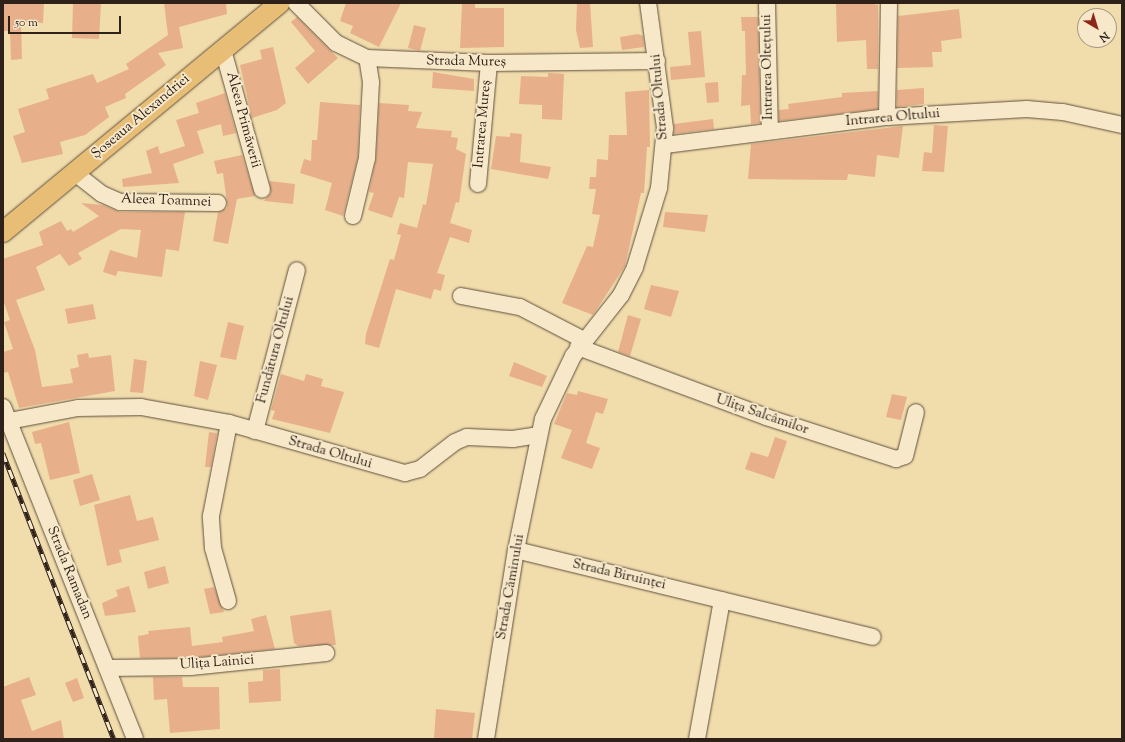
<!DOCTYPE html>
<html>
<head>
<meta charset="utf-8">
<style>
	body { margin:0 }
	#map { position:relative; width:1125px; height:742px; overflow:hidden; background:#f1dcac; font-family:"Sorts Mill Goudy",serif }
	div>[style] { position:absolute }
	[style*='--x'] { left:calc(var(--x)*1px); top:calc(var(--y)*1px); width:calc(var(--w)*1px); rotate:calc(var(--a)*1deg) }
	.building>* { inset:0; background:#e7b08a }
	.roads { filter:drop-shadow(0 0 1px #5f503e) drop-shadow(0 0 1px #5f503e) }
	.minor>* { height:16px; margin:-8px; padding:0 8px; transform-origin:8px; border-radius:8px; background:#f6e8c9 }
	.major>* { height:20px; margin:-10px; padding:0 10px; transform-origin:10px; border-radius:10px; background:#e8be76 }
	.rail>* { height:4.5px; margin-top:-2.25px; transform-origin:0; background:repeating-linear-gradient(90deg,#f6e8c9 0 9px,#2e211a 0 18px); box-sizing:border-box; border-block:1px solid #2e211a }
	span { translate:-50% -50%; white-space:nowrap; text-align:center; line-height:1.15; -webkit-text-stroke:4px #f6e8c9; paint-order:stroke }
	.street-label { font-size:14px; color:#2e211a }
	.frame { position:absolute; inset:0; border:4px solid #2e211a; pointer-events:none }
	.north { position:absolute; left:1077px; top:8px; width:40px; height:40px; box-sizing:border-box; background:#f6e8c9; border:1px solid #a69883; border-radius:50%; rotate:142deg; font-size:11px; font-weight:700; line-height:16px; text-align:center; color:#2e211a }
	.north::after { content:''; display:block; margin:auto; width:14px; height:18px; background:#8f2418; clip-path:polygon(50% 0,100% 100%,50% 72%,0 100%) }
	.scale { position:absolute; left:8px; top:16px; width:113px; height:18px; box-sizing:border-box; border:2px solid #2e211a; border-top:0; padding-left:5px; font-size:12px; line-height:14px; white-space:nowrap; color:#2e211a; -webkit-text-stroke:3px #f6e8c9; paint-order:stroke }
</style>
</head>
<body>
<div id="map">
	<div class="building">
		<i style="clip-path:polygon(3px 3px,44px 3px,43px 23px,21px 22px,22px 59px,11px 60px,10px 31px,3px 31px)"></i>
		<i style="clip-path:polygon(73px 3px,101px 3px,99px 39px,72px 38px)"></i>
		<i style="clip-path:polygon(164px 3px,226px 3px,227px 14px,179px 27px,183px 48px,158px 53px,166px 65px,125px 94px,126px 98px,105px 107px,109px 117px,85px 135px,60px 142px,63px 154px,22px 163px,13px 136px,25px 132px,18px 109px,49px 99px,46px 89px,93px 74px,97px 83px,129px 69px,126px 64px,168px 35px)"></i>
		<i style="clip-path:polygon(346px 3px,401px 3px,379px 47px,350px 33px,353px 26px,340px 21px)"></i>
		<i style="clip-path:polygon(462px 3px,475px 3px,475px 8px,504px 8px,504px 47px,460px 48px)"></i>
		<i style="clip-path:polygon(577px 3px,590px 3px,593px 47px,580px 48px,576px 30px)"></i>
		<i style="clip-path:polygon(869px 3px,878px 5px,878px 69px,867px 69px,866px 40px,837px 42px,836px 4px)"></i>
		<i style="clip-path:polygon(959px 9px,962px 38px,941px 41px,942px 52px,932px 52px,933px 67px,897px 68px,898px 16px)"></i>
		<i style="clip-path:polygon(297px 17px,338px 58px,308px 84px,295px 68px,315px 51px,291px 22px)"></i>
		<i style="clip-path:polygon(741px 17px,758px 17px,760px 123px,751px 124px,750px 105px,741px 106px,742px 75px,746px 75px,745px 31px,742px 31px)"></i>
		<i style="clip-path:polygon(414px 25px,426px 28px,420px 51px,408px 48px)"></i>
		<i style="clip-path:polygon(701px 31px,705px 77px,671px 80px,670px 67px,691px 65px,688px 32px)"></i>
		<i style="clip-path:polygon(638px 34px,643px 36px,644px 47px,622px 50px,620px 37px)"></i>
		<i style="clip-path:polygon(273px 47px,286px 103px,277px 110px,252px 118px,240px 65px,262px 59px,260px 50px)"></i>
		<i style="clip-path:polygon(433px 72px,474px 79px,474px 91px,432px 88px)"></i>
		<i style="clip-path:polygon(548px 73px,564px 74px,562px 120px,542px 119px,542px 105px,519px 104px,521px 76px,548px 77px)"></i>
		<i style="clip-path:polygon(718px 82px,719px 102px,707px 103px,705px 83px)"></i>
		<i style="clip-path:polygon(924px 88px,924px 104px,897px 107px,897px 90px)"></i>
		<i style="clip-path:polygon(649px 90px,650px 147px,647px 147px,644px 193px,641px 193px,625px 266px,593px 315px,562px 303px,587px 246px,593px 247px,600px 215px,592px 214px,596px 189px,589px 189px,590px 177px,596px 177px,597px 159px,608px 160px,609px 135px,627px 135px,625px 92px)"></i>
		<i style="clip-path:polygon(878px 91px,878px 109px,779px 121px,779px 110px,789px 109px,788px 104px,842px 97px,842px 93px)"></i>
		<i style="clip-path:polygon(225px 93px,236px 133px,223px 136px,221px 124px,197px 131px,204px 153px,173px 164px,179px 183px,123px 187px,122px 179px,152px 173px,146px 151px,158px 146px,160px 154px,185px 146px,176px 120px,199px 113px,196px 103px)"></i>
		<i style="clip-path:polygon(320px 102px,360px 105px,358px 157px,343px 216px,325px 210px,332px 183px,300px 173px,304px 159px,311px 161px,312px 140px,317px 140px)"></i>
		<i style="clip-path:polygon(379px 103px,409px 105px,408px 111px,422px 112px,416px 128px,452px 131px,451px 137px,458px 138px,456px 149px,466px 154px,459px 203px,456px 202px,450px 223px,472px 230px,469px 243px,450px 237px,437px 273px,445px 275px,441px 291px,434px 289px,431px 299px,396px 289px,379px 348px,365px 344px,366px 334px,390px 259px,394px 260px,401px 235px,397px 234px,400px 223px,417px 228px,423px 204px,426px 205px,433px 164px,408px 162px,404px 198px,399px 197px,392px 218px,368px 210px,374px 193px,369px 192px,376px 158px)"></i>
		<i style="clip-path:polygon(713px 119px,714px 129px,674px 134px,674px 124px)"></i>
		<i style="clip-path:polygon(934px 125px,948px 126px,944px 172px,922px 171px,924px 152px,932px 153px)"></i>
		<i style="clip-path:polygon(903px 126px,899px 158px,877px 155px,875px 177px,848px 174px,847px 180px,748px 179px,751px 144px)"></i>
		<i style="clip-path:polygon(510px 133px,522px 134px,520px 162px,551px 167px,548px 179px,491px 169px,496px 136px,510px 137px)"></i>
		<i style="clip-path:polygon(242px 155px,255px 196px,237px 199px,228px 244px,213px 241px,218px 212px,227px 208px,227px 203px,223px 173px,217px 174px,214px 161px)"></i>
		<i style="clip-path:polygon(269px 181px,295px 184px,293px 204px,264px 201px,271px 193px)"></i>
		<i style="clip-path:polygon(81px 203px,103px 205px,120px 212px,185px 212px,179px 251px,166px 249px,162px 277px,118px 271px,116px 276px,103px 272px,110px 250px,137px 258px,141px 230px,121px 229px,78px 253px,82px 259px,69px 266px,60px 254px,36px 267px,45px 290px,16px 300px,35px 350px,42px 387px,73px 383px,70px 369px,79px 367px,77px 355px,88px 353px,89px 358px,111px 355px,115px 391px,19px 408px,8px 372px,3px 373px,3px 352px,13px 349px,4px 322px,10px 320px,3px 300px,3px 259px,43px 245px,39px 232px,61px 221px,67px 231px,71px 229px,73px 232px,99px 216px)"></i>
		<i style="clip-path:polygon(665px 212px,708px 215px,705px 232px,663px 227px)"></i>
		<i style="clip-path:polygon(651px 285px,679px 291px,671px 317px,644px 309px)"></i>
		<i style="clip-path:polygon(93px 304px,96px 319px,68px 324px,65px 309px)"></i>
		<i style="clip-path:polygon(628px 315px,641px 319px,630px 356px,618px 352px)"></i>
		<i style="clip-path:polygon(228px 322px,244px 326px,236px 360px,220px 357px)"></i>
		<i style="clip-path:polygon(134px 359px,147px 361px,143px 393px,130px 392px)"></i>
		<i style="clip-path:polygon(200px 361px,217px 365px,208px 400px,194px 396px)"></i>
		<i style="clip-path:polygon(514px 362px,547px 376px,542px 387px,509px 376px)"></i>
		<i style="clip-path:polygon(281px 374px,304px 381px,306px 374px,323px 379px,321px 386px,344px 392px,330px 433px,272px 419px,275px 411px,271px 410px)"></i>
		<i style="clip-path:polygon(578px 391px,608px 399px,603px 414px,596px 412px,586px 443px,600px 448px,592px 469px,561px 458px,572px 430px,554px 424px,567px 393px,577px 395px)"></i>
		<i style="clip-path:polygon(892px 394px,907px 397px,901px 420px,886px 417px)"></i>
		<i style="clip-path:polygon(69px 422px,80px 473px,50px 480px,41px 443px,35px 444px,32px 432px)"></i>
		<i style="clip-path:polygon(209px 432px,217px 433px,211px 467px,205px 467px)"></i>
		<i style="clip-path:polygon(775px 437px,787px 441px,774px 479px,745px 469px,751px 452px,768px 457px)"></i>
		<i style="clip-path:polygon(92px 474px,100px 500px,80px 506px,73px 480px)"></i>
		<i style="clip-path:polygon(130px 495px,137px 521px,153px 517px,159px 540px,119px 550px,122px 562px,107px 566px,94px 505px)"></i>
		<i style="clip-path:polygon(165px 566px,169px 583px,148px 589px,144px 572px)"></i>
		<i style="clip-path:polygon(129px 586px,136px 612px,105px 616px,102px 603px,118px 596px,116px 590px)"></i>
		<i style="clip-path:polygon(214px 587px,224px 612px,210px 614px,204px 589px)"></i>
		<i style="clip-path:polygon(331px 610px,336px 645px,298px 646px,294px 643px,290px 616px)"></i>
		<i style="clip-path:polygon(266px 615px,275px 649px,190px 658px,140px 658px,138px 636px,149px 634px,148px 631px,190px 627px,192px 646px,223px 642px,222px 637px,254px 631px,251px 619px)"></i>
		<i style="clip-path:polygon(280px 669px,281px 701px,249px 703px,248px 682px,263px 681px,263px 670px)"></i>
		<i style="clip-path:polygon(29px 677px,36px 695px,21px 700px,32px 731px,61px 720px,64px 739px,3px 739px,3px 687px)"></i>
		<i style="clip-path:polygon(153px 677px,182px 677px,183px 687px,219px 687px,220px 729px,170px 733px,167px 699px,154px 700px)"></i>
		<i style="clip-path:polygon(77px 678px,84px 698px,73px 702px,65px 683px)"></i>
		<i style="clip-path:polygon(436px 709px,475px 713px,472px 739px,434px 739px)"></i>
	</div>
	<div class="roads">
		<div class="minor">
			<i style="--x:296;--y:3;--w:57;--a:45"></i>
			<i style="--x:336;--y:43;--w:34;--a:26"></i>
			<i style="--x:367;--y:58;--w:122;--a:2.3"></i>
			<i style="--x:489;--y:63;--w:168;--a:-0.7"></i>
			<i style="--x:767;--y:3;--w:128;--a:88.7"></i>
			<i style="--x:223;--y:50;--w:145;--a:74.4"></i>
			<i style="--x:887;--y:117;--w:114;--a:-89"></i>
			<i style="--x:665;--y:145;--w:224;--a:-7.2"></i>
			<i style="--x:887;--y:117;--w:140;--a:-3.3"></i>
			<i style="--x:1027;--y:109;--w:36;--a:5"></i>
			<i style="--x:1063;--y:112;--w:60;--a:12.4"></i>
			<i style="--x:75;--y:173;--w:34;--a:38"></i>
			<i style="--x:102;--y:194;--w:20;--a:24"></i>
			<i style="--x:120;--y:202;--w:98;--a:0.6"></i>
			<i style="--x:478;--y:184;--w:121;--a:-84.8"></i>
			<i style="--x:353;--y:216;--w:60;--a:-76.4"></i>
			<i style="--x:367;--y:158;--w:76;--a:-87"></i>
			<i style="--x:371;--y:82;--w:24;--a:-99"></i>
			<i style="--x:461;--y:296;--w:60;--a:10.6"></i>
			<i style="--x:520;--y:307;--w:72;--a:27.3"></i>
			<i style="--x:578;--y:347;--w:201;--a:20.4"></i>
			<i style="--x:766;--y:417;--w:137;--a:17.9"></i>
			<i style="--x:896;--y:459;--w:9;--a:-18"></i>
			<i style="--x:905;--y:456;--w:45;--a:-76"></i>
			<i style="--x:3;--y:407;--w:357;--a:68.3"></i>
			<i style="--x:9;--y:421;--w:70;--a:-10.7"></i>
			<i style="--x:78;--y:408;--w:63;--a:-0.9"></i>
			<i style="--x:141;--y:407;--w:89;--a:10.3"></i>
			<i style="--x:229;--y:423;--w:183;--a:15.9"></i>
			<i style="--x:405;--y:473;--w:16;--a:-15"></i>
			<i style="--x:420;--y:469;--w:44;--a:-37.6"></i>
			<i style="--x:455;--y:442;--w:13;--a:-23"></i>
			<i style="--x:467;--y:437;--w:46;--a:2.5"></i>
			<i style="--x:513;--y:439;--w:25;--a:-9"></i>
			<i style="--x:255;--y:431;--w:166;--a:-75.4"></i>
			<i style="--x:516;--y:550;--w:367;--a:13.7"></i>
			<i style="--x:228;--y:601;--w:55;--a:-105.8"></i>
			<i style="--x:213;--y:548;--w:32;--a:-94"></i>
			<i style="--x:211;--y:516;--w:95;--a:-79"></i>
			<i style="--x:107;--y:668;--w:84;--a:-0.7"></i>
			<i style="--x:191;--y:667;--w:136;--a:-5.9"></i>
			<i style="--x:486;--y:739;--w:191;--a:-81"></i>
			<i style="--x:516;--y:550;--w:134;--a:-78.4"></i>
			<i style="--x:543;--y:419;--w:70;--a:-64.5"></i>
			<i style="--x:573;--y:356;--w:78;--a:-51.8"></i>
			<i style="--x:621;--y:295;--w:31;--a:-63"></i>
			<i style="--x:635;--y:267;--w:83;--a:-73.1"></i>
			<i style="--x:659;--y:188;--w:60;--a:-84.3"></i>
			<i style="--x:665;--y:128;--w:126;--a:-97.7"></i>
			<i style="--x:697;--y:739;--w:141;--a:-79.8"></i>
		</div>
		<div class="major">
			<i style="--x:3;--y:232;--w:359;--a:-39.6"></i>
		</div>
	</div>
	<div class="rail">
		<i style="--x:3;--y:453;--w:307;--a:68.8"></i>
	</div>
	<div class="street-label">
		<span style="left:466px;top:62px;rotate:1deg">Strada Mureș</span>
		<span style="left:768px;top:67px;rotate:-91deg">Intrarea Oltețului</span>
		<span style="left:660px;top:97px;rotate:-95deg">Strada Oltului</span>
		<span style="left:141px;top:117px;rotate:-40deg">Șoseaua Alexandriei</span>
		<span style="left:893px;top:118px;rotate:-5deg">Intrarea Oltului</span>
		<span style="left:243px;top:120px;rotate:75deg">Aleea Primăverii</span>
		<span style="left:483px;top:124px;rotate:-85deg">Intrarea Mureș</span>
		<span style="left:166px;top:201px;rotate:2deg">Aleea Toamnei</span>
		<span style="left:276px;top:350px;rotate:-75deg">Fundătura Oltului</span>
		<span style="left:762px;top:415px;rotate:19deg">Ulița Salcâmilor</span>
		<span style="left:330px;top:453px;rotate:16deg">Strada Oltului</span>
		<span style="left:69px;top:573px;rotate:68deg">Strada Ramadan</span>
		<span style="left:619px;top:575px;rotate:13deg">Strada Biruinței</span>
		<span style="left:511px;top:587px;rotate:-80deg">Strada Căminului</span>
		<span style="left:217px;top:663px;rotate:-4deg">Ulița Lainici</span>
	</div>
	<div class="frame"></div>
	<div class="north">N</div>
	<div class="scale">50 m</div>
</div>
</body>
</html>
